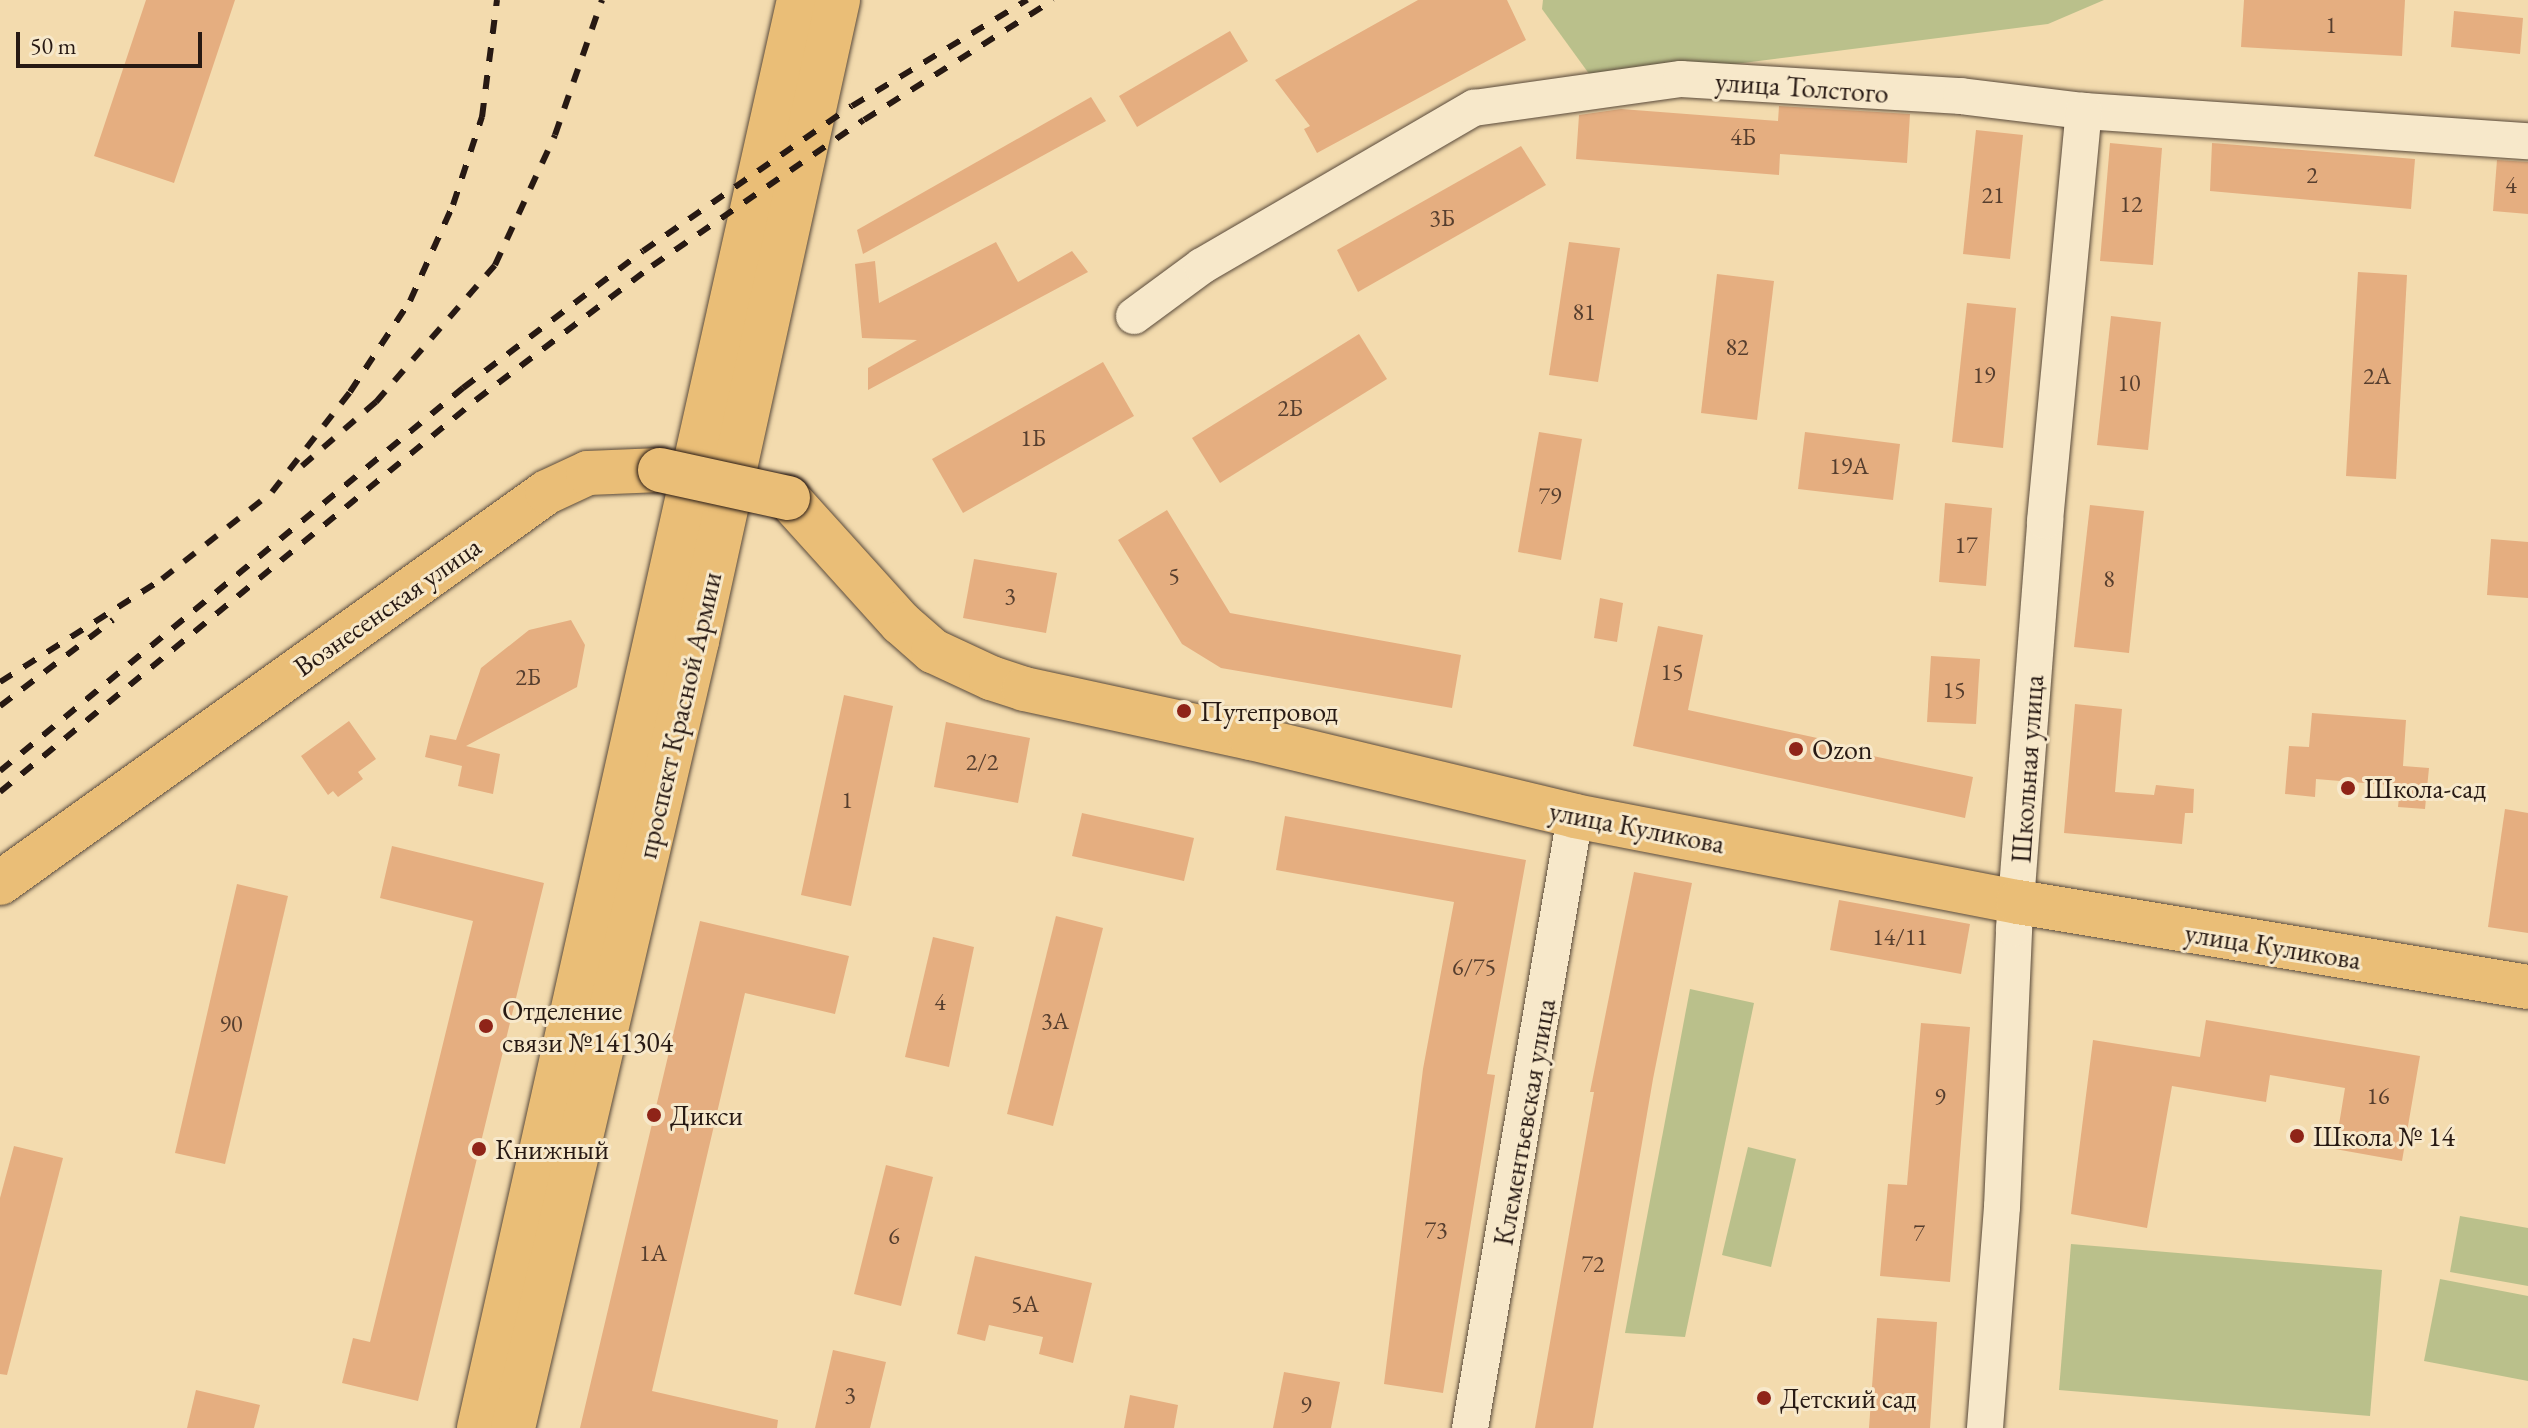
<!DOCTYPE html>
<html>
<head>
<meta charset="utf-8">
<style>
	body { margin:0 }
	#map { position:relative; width:2528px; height:1428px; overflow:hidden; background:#f3dbae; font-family:"EB Garamond",serif }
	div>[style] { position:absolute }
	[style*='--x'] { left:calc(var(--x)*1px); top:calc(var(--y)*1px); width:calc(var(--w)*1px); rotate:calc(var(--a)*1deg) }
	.green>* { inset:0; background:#bac08b }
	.building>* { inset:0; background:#e5ae80 }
	.roads { filter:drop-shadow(0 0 2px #5a4a3a) drop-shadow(0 0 2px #5a4a3a) }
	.minor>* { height:36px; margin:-18px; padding:0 18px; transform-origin:18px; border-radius:18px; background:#f7e8ca }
	.major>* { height:44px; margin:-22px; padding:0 22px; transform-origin:22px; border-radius:22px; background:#eabe77 }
	.rail>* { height:6px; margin-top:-3px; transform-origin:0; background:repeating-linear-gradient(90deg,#271913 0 14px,transparent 0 28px) }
	.bridges { filter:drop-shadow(0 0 2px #271913) drop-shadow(0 0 2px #271913) }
	.major-bridge>* { height:44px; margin:-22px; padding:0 22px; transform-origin:22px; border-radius:22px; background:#eabe77 }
	.dots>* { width:22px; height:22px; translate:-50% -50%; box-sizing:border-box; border:4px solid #f7e8ca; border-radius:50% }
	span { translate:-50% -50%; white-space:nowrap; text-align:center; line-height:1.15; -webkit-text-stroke:6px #f7e8ca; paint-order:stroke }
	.number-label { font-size:24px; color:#563e2e }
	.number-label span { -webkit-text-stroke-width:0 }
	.street-label { font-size:28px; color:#271913 }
	.poi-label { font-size:28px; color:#271913 }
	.left { translate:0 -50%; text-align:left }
	.scale { position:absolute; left:16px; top:32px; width:186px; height:36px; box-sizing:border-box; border:4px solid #271913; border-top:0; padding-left:10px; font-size:24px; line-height:28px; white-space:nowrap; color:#271913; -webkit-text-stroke:6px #f7e8ca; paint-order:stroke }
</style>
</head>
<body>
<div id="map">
	<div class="green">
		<i style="clip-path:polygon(1543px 0,2104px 0,2048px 24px,1595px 82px,1542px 9px)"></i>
		<i style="clip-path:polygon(1690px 989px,1754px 1003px,1685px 1337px,1625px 1333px)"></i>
		<i style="clip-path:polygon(1748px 1147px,1796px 1159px,1771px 1267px,1722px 1255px)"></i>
		<i style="clip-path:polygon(2460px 1216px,2528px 1228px,2528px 1286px,2450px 1272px)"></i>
		<i style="clip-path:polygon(2071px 1244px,2382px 1270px,2370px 1416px,2059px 1390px)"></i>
		<i style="clip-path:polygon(2440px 1279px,2528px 1296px,2528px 1381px,2424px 1361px)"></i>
	</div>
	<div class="building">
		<i style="clip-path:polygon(146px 0,235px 0,174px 183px,94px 156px)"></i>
		<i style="clip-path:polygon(1418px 0,1507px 0,1526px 40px,1317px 153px,1304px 129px,1310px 126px,1275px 80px)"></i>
		<i style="clip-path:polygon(2244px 0,2405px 0,2402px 56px,2241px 47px)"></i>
		<i style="clip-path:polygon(2454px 11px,2523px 18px,2520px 54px,2451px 47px)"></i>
		<i style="clip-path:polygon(1230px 31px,1248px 61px,1137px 127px,1119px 96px)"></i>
		<i style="clip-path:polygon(1091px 97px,1106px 121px,863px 254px,857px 230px)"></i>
		<i style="clip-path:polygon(1779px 106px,1910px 114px,1907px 163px,1780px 154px,1779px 175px,1576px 159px,1579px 115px,1621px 109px,1778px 121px)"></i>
		<i style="clip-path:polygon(1976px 130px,2023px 135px,2010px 259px,1963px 254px)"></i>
		<i style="clip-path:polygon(2110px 143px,2162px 148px,2153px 265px,2100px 261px)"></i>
		<i style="clip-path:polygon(2212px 143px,2415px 159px,2411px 209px,2210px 191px)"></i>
		<i style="clip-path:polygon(1521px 146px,1546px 185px,1358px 292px,1337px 250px)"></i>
		<i style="clip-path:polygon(2497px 160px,2528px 162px,2528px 214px,2493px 211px)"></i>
		<i style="clip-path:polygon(996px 242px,1018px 282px,1072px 251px,1088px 272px,868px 390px,868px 368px,917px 340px,862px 338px,855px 264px,875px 261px,879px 303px)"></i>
		<i style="clip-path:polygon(1569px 242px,1620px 248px,1598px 382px,1549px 375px)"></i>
		<i style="clip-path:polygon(2358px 272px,2407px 275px,2396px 479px,2346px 476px)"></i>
		<i style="clip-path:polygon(1717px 274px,1774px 281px,1757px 420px,1701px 413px)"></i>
		<i style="clip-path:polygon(1967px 303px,2016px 308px,2003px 448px,1952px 442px)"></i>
		<i style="clip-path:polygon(2111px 316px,2161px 322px,2148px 450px,2097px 445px)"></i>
		<i style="clip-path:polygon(1359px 334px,1387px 379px,1220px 483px,1192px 438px)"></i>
		<i style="clip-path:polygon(1103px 362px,1134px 416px,963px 513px,932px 459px)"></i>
		<i style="clip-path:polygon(1539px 432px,1582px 439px,1561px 560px,1518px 552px)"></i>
		<i style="clip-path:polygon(1805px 432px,1900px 444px,1893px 500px,1798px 489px)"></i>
		<i style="clip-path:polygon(1945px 503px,1992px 508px,1986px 586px,1939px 582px)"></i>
		<i style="clip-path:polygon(2090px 505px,2144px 511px,2129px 653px,2074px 647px)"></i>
		<i style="clip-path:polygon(1167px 510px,1230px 613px,1461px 655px,1452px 708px,1221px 668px,1182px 644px,1118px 540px)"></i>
		<i style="clip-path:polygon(2491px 539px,2528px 542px,2528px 598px,2487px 595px)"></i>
		<i style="clip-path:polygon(974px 559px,1057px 573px,1046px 633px,963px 618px)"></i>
		<i style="clip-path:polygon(1600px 598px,1623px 603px,1617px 642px,1594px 638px)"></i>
		<i style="clip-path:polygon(571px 620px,585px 645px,577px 687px,466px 746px,500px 754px,493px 794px,458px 786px,462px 766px,425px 757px,430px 735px,456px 740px,481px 668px,529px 630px)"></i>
		<i style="clip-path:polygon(1658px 626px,1703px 635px,1688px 710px,1831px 741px,1830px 747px,1973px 777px,1965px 818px,1633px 746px)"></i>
		<i style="clip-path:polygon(1931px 656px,1980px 659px,1976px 724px,1927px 722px)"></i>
		<i style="clip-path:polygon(844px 695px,893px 706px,851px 906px,801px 895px)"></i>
		<i style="clip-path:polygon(2075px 704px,2122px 709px,2115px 792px,2154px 795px,2156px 785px,2194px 789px,2193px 813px,2185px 813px,2182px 844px,2064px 833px)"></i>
		<i style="clip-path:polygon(2312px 713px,2406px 720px,2403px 766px,2429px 768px,2425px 809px,2398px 807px,2400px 786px,2316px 779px,2315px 797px,2285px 794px,2289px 746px,2309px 747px)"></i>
		<i style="clip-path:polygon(349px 721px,376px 759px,358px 772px,363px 779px,338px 797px,333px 791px,328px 795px,301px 756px)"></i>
		<i style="clip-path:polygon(946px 722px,1030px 738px,1018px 803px,934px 787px)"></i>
		<i style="clip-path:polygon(2505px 809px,2528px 813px,2528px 933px,2488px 927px)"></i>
		<i style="clip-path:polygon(1082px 813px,1194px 838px,1184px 881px,1072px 856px)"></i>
		<i style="clip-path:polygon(1285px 816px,1526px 860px,1487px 1074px,1495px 1075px,1443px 1393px,1384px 1384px,1423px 1069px,1454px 902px,1276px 870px)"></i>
		<i style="clip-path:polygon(392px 846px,544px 883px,418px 1401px,342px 1383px,353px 1338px,370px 1342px,473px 921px,380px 898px)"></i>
		<i style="clip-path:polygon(1634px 872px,1692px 883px,1653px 1079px,1593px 1428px,1535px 1428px,1594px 1092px,1590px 1092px)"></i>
		<i style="clip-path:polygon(237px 884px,288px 896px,225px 1164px,175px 1153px)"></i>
		<i style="clip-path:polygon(1839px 900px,1970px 924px,1961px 974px,1830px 950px)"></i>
		<i style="clip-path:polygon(1056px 916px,1103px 928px,1053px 1126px,1007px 1114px)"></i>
		<i style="clip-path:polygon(700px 921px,849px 956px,835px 1014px,745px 993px,652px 1391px,778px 1420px,777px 1428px,580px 1428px)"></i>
		<i style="clip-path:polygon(933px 937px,974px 947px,949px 1067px,905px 1057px)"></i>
		<i style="clip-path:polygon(2206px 1020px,2420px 1056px,2402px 1161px,2335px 1149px,2345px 1088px,2270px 1075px,2266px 1102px,2172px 1086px,2147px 1228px,2071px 1214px,2093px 1040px,2200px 1057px)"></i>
		<i style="clip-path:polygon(1921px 1023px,1970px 1027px,1950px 1282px,1880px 1276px,1888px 1184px,1907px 1185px)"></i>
		<i style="clip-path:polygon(14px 1146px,63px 1158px,7px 1375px,0 1374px,0 1198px)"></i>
		<i style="clip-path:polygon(886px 1165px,933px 1177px,901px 1306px,854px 1294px)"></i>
		<i style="clip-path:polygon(975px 1256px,1092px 1283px,1073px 1363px,1039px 1354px,1043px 1337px,989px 1325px,985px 1341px,957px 1334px)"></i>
		<i style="clip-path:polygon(1877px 1318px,1937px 1322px,1930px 1428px,1869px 1428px)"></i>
		<i style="clip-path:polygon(833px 1350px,886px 1362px,870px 1428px,815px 1428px)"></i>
		<i style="clip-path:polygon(1284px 1372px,1340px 1382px,1331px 1428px,1273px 1428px)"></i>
		<i style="clip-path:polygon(196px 1390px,260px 1405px,254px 1428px,187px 1428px)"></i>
		<i style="clip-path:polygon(1130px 1395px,1178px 1405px,1174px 1428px,1124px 1428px)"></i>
	</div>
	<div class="roads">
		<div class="minor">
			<i style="--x:1134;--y:316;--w:84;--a:-36.3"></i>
			<i style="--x:1202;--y:266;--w:315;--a:-30.2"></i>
			<i style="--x:1474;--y:108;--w:209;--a:-8"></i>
			<i style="--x:1681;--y:79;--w:281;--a:3.5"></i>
			<i style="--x:1961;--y:96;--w:124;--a:7"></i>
			<i style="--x:2084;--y:111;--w:445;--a:3.9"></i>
			<i style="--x:1470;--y:1428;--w:621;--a:-80.26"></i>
			<i style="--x:1985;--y:1428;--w:222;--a:-85.6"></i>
			<i style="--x:2002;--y:1207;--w:279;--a:-87.5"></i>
			<i style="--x:2014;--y:928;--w:408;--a:-85.6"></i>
			<i style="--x:2045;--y:521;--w:412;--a:-84.6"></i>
		</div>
		<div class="major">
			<i style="--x:788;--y:498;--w:169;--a:47.9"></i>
			<i style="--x:901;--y:623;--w:43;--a:41.2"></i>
			<i style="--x:933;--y:651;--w:64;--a:25"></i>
			<i style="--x:991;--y:678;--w:35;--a:18"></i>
			<i style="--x:1024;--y:689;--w:232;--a:12.2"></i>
			<i style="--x:1251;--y:738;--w:333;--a:13.5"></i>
			<i style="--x:1575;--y:816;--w:451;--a:11"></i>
			<i style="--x:2018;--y:902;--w:517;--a:9.46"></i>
			<i style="--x:0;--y:883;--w:672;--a:-35.56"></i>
			<i style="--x:547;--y:492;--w:45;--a:-24.9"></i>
			<i style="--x:588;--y:473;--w:72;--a:-2.4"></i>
			<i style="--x:479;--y:1428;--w:1463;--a:-77.37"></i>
			<i style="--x:513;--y:1428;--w:808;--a:-76.84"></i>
			<i style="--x:697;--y:641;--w:656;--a:-77.59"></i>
		</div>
	</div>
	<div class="rail">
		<i style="--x:302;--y:466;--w:98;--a:-40.9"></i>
		<i style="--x:376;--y:402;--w:181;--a:-49"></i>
		<i style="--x:495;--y:265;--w:143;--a:-65.2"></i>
		<i style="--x:555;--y:135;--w:143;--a:-70.8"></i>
		<i style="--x:0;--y:682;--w:192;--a:-32.4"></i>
		<i style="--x:162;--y:579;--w:140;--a:-38.3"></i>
		<i style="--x:272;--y:492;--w:127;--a:-52"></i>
		<i style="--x:350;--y:392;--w:109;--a:-56.6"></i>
		<i style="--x:410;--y:301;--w:105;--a:-65.9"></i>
		<i style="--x:453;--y:205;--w:93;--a:-71.8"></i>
		<i style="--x:482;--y:117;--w:118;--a:-82.7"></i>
		<i style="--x:0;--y:706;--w:142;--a:-37.3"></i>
		<i style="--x:0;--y:771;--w:601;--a:-39.6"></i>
		<i style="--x:463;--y:388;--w:226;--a:-37.3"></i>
		<i style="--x:643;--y:251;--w:254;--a:-34.8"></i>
		<i style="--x:852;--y:106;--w:205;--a:-31.2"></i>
		<i style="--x:0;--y:792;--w:617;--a:-39.47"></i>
		<i style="--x:476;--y:400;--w:221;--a:-37.3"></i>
		<i style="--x:652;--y:266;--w:257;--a:-34.6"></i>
		<i style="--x:864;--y:120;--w:224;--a:-32.4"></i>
	</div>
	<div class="bridges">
		<div class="major-bridge">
			<i style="--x:660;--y:470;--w:131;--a:12.3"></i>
		</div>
	</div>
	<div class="dots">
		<i style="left:1184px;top:711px;background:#8f2418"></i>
		<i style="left:1796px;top:749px;background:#8f2418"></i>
		<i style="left:2348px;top:788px;background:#8f2418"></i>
		<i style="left:486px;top:1026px;background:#8f2418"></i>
		<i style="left:654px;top:1115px;background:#8f2418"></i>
		<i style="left:2297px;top:1136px;background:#8f2418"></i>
		<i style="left:479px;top:1149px;background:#8f2418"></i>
		<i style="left:1764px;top:1398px;background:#8f2418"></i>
	</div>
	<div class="number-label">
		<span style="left:2331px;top:25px">1</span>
		<span style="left:1743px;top:137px">4Б</span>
		<span style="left:2312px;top:175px">2</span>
		<span style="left:2511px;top:185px">4</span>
		<span style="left:1993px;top:195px">21</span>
		<span style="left:2131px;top:204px">12</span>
		<span style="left:1442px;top:218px">3Б</span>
		<span style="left:1584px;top:312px">81</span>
		<span style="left:1737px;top:347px">82</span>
		<span style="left:1984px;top:375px">19</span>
		<span style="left:2377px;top:376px">2А</span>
		<span style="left:2129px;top:383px">10</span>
		<span style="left:1290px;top:408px">2Б</span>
		<span style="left:1033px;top:438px">1Б</span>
		<span style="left:1849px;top:466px">19А</span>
		<span style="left:1550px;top:496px">79</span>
		<span style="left:1966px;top:545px">17</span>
		<span style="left:1174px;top:576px">5</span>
		<span style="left:2109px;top:579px">8</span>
		<span style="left:1010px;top:596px">3</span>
		<span style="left:1672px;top:672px">15</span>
		<span style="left:528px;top:677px">2Б</span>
		<span style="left:1954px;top:690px">15</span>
		<span style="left:982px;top:762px">2/2</span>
		<span style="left:847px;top:800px">1</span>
		<span style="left:1900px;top:937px">14/11</span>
		<span style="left:1474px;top:967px">6/75</span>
		<span style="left:940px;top:1002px">4</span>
		<span style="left:1055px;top:1021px">3А</span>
		<span style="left:231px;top:1024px">90</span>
		<span style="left:2378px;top:1096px">16</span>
		<span style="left:1940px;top:1097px">9</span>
		<span style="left:1436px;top:1230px">73</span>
		<span style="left:1919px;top:1233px">7</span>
		<span style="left:894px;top:1236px">6</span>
		<span style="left:653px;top:1253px">1А</span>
		<span style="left:1593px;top:1264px">72</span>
		<span style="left:1025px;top:1304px">5А</span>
		<span style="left:850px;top:1395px">3</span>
		<span style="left:1306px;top:1405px">9</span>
	</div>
	<div class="street-label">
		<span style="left:1802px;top:87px;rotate:4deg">улица Толстого</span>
		<span style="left:387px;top:606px;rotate:-35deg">Вознесенская улица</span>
		<span style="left:679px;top:715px;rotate:-77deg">проспект Красной Армии</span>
		<span style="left:2027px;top:769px;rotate:-86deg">Школьная улица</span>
		<span style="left:1637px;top:827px;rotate:11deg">улица Куликова</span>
		<span style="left:2273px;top:946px;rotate:9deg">улица Куликова</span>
		<span style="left:1524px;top:1122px;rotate:-80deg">Клементьевская улица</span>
	</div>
	<div class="poi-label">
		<span class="left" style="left:1200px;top:711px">Путепровод</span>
		<span class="left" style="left:1812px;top:749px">Ozon</span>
		<span class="left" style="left:2364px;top:788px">Школа-сад</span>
		<span class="left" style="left:502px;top:1026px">Отделение<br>связи №141304</span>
		<span class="left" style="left:670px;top:1115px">Дикси</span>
		<span class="left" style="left:2313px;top:1136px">Школа № 14</span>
		<span class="left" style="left:495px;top:1149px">Книжный</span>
		<span class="left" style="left:1780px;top:1398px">Детский сад</span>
	</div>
	<div class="scale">50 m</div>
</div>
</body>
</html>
